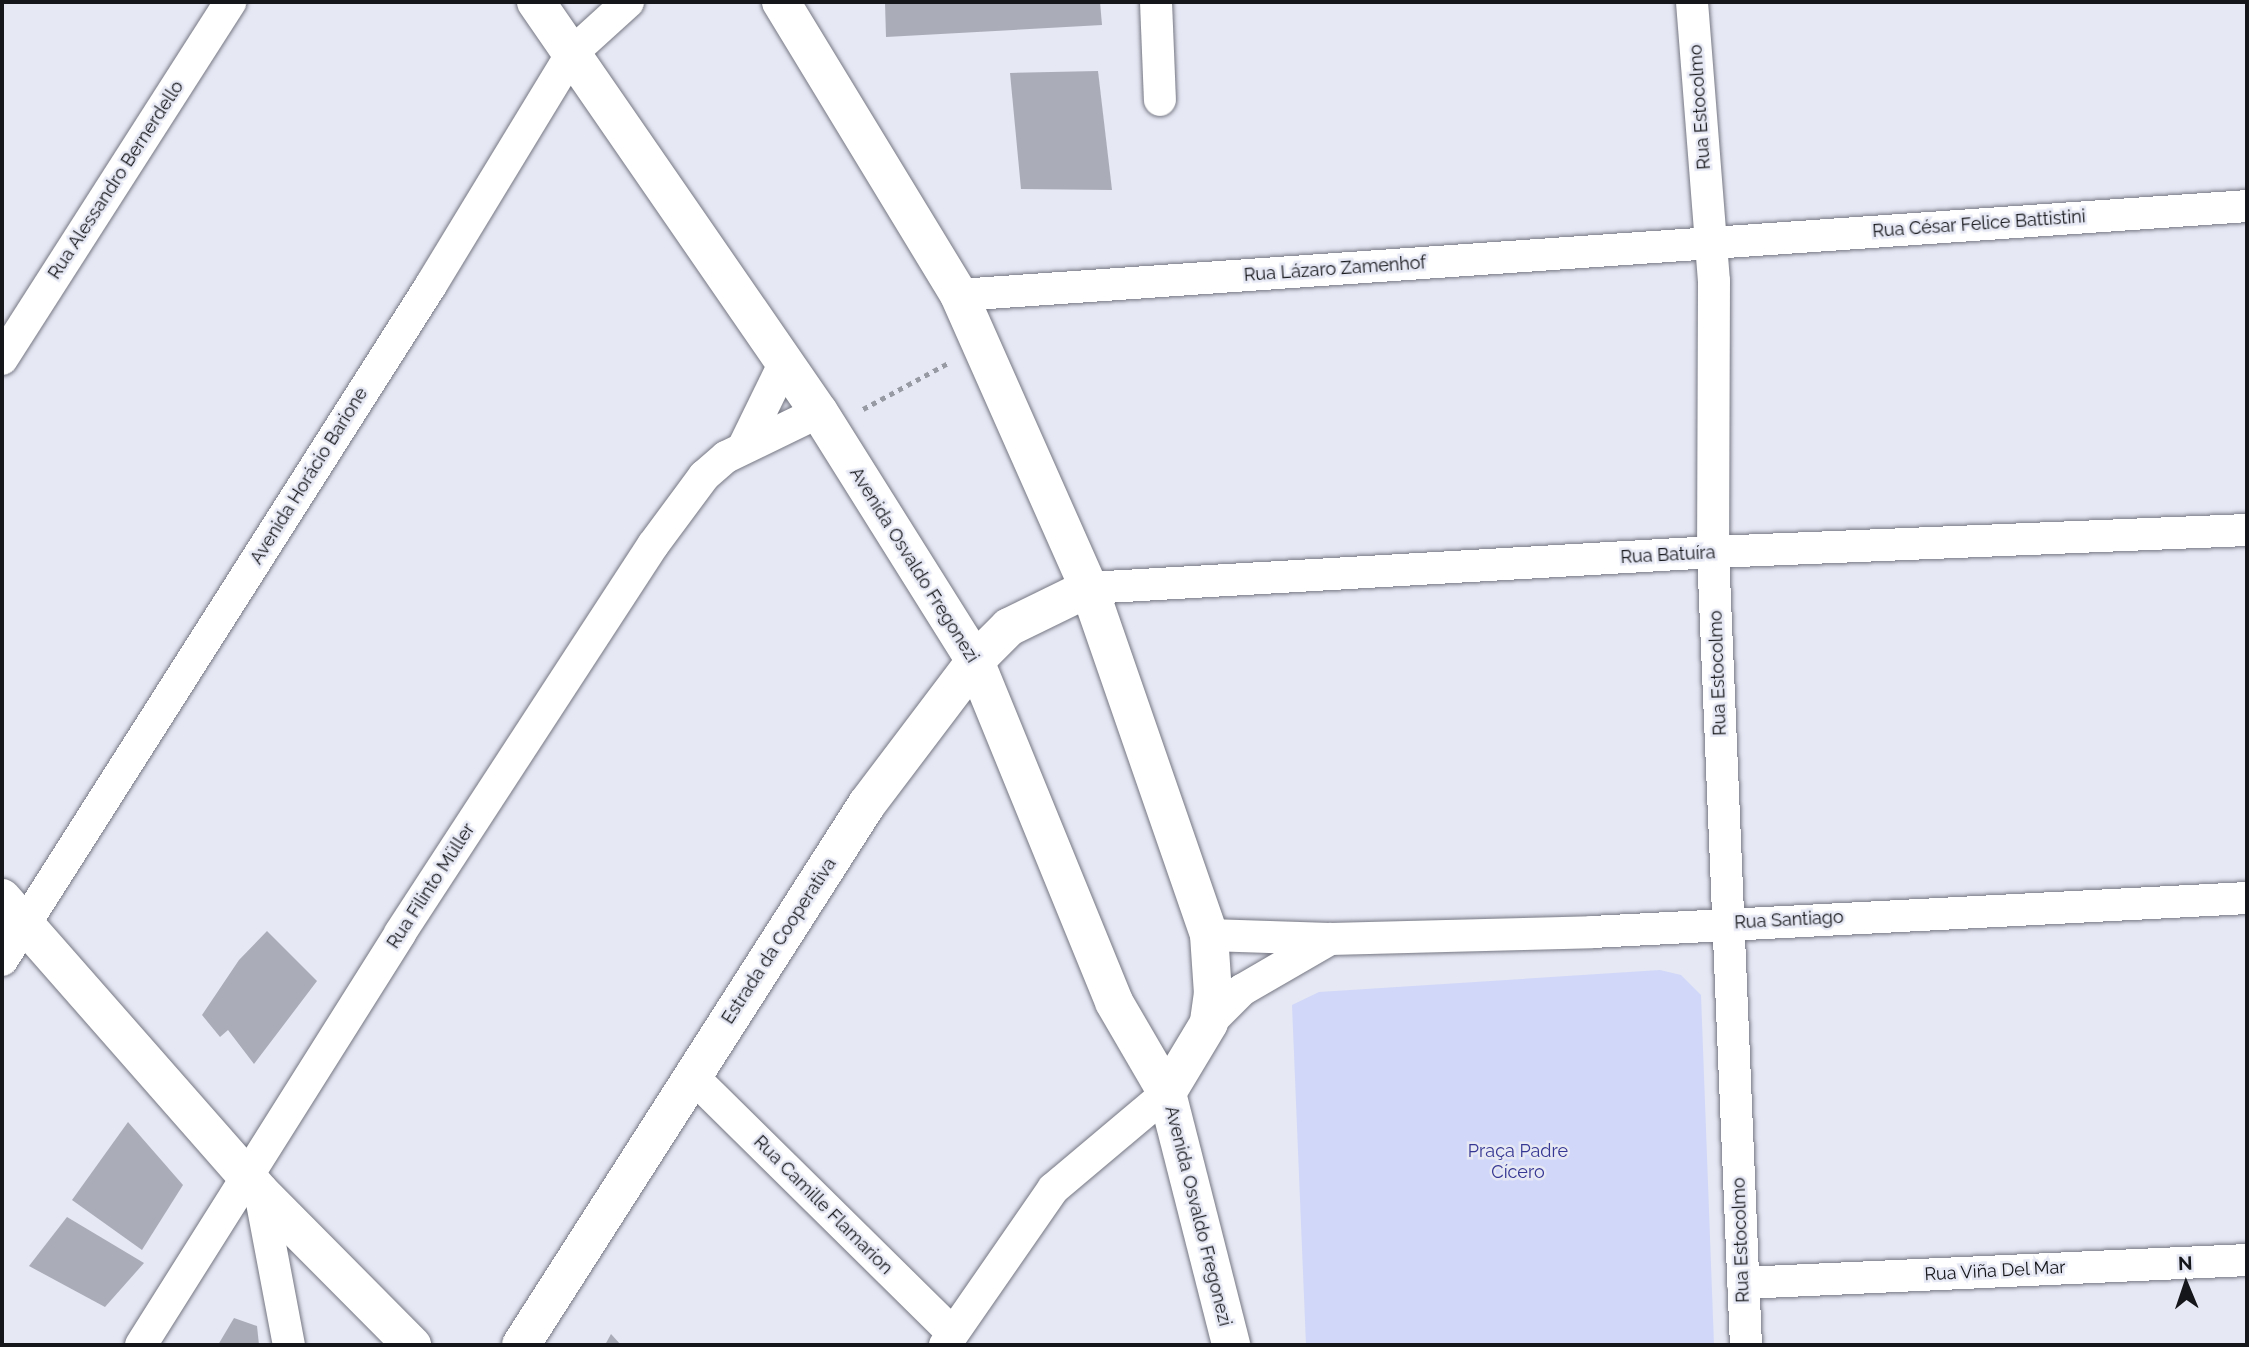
<!DOCTYPE html>
<html>
<head>
<meta charset="utf-8">
<style>
	body { margin:0 }
	#map { position:relative; width:2249px; height:1347px; overflow:hidden; background:#e6e8f4; font-family:Raleway,sans-serif }
	div>[style] { position:absolute }
	[style*='--x'] { left:calc(var(--x)*1px); top:calc(var(--y)*1px); width:calc(var(--w)*1px); rotate:calc(var(--a)*1deg) }
	.green>* { inset:0; background:#d1d7f8 }
	.building>* { inset:0; background:#aaacb7 }
	.path>* { height:4.5px; margin-top:-2.25px; transform-origin:0; background:repeating-linear-gradient(90deg,#989aa3 0 5px,transparent 0 10px) }
	.roads { filter:drop-shadow(0 0 2px #757782) drop-shadow(0 0 2px #757782) }
	.street>* { height:32px; margin:-16px; padding:0 16px; transform-origin:16px; border-radius:16px; background:#fff }
	.secondary>* { height:38px; margin:-19px; padding:0 19px; transform-origin:19px; border-radius:19px; background:#fff }
	.primary>* { height:38px; margin:-19px; padding:0 19px; transform-origin:19px; border-radius:19px; background:#fff }
	span { translate:-50% -50%; white-space:nowrap; text-align:center; line-height:1.15; -webkit-text-stroke:5px #e6e8f4; paint-order:stroke }
	.street-label { font-size:18px; color:#15161a }
	.park-label { font-size:18px; color:#363792 }
	.frame { position:absolute; inset:0; border:4px solid #15161a; pointer-events:none }
	.north { position:absolute; left:2151px; top:1249px; width:70px; height:70px; -webkit-text-stroke:5px #e6e8f4; paint-order:stroke; rotate:358deg; font-size:19px; font-weight:700; line-height:28px; text-align:center; color:#15161a }
	.north::after { content:''; display:block; margin:auto; width:24px; height:32px; background:#15161a; clip-path:polygon(50% 0,100% 100%,50% 72%,0 100%) }
</style>
</head>
<body>
<div id="map">
	<div class="green">
		<i style="clip-path:polygon(1660px 970px,1681px 975px,1701px 995px,1714px 1345px,1306px 1345px,1292px 1005px,1319px 992px)"></i>
	</div>
	<div class="building">
		<i style="clip-path:polygon(885px 2px,1100px 2px,1102px 25px,886px 37px)"></i>
		<i style="clip-path:polygon(1098px 71px,1112px 190px,1021px 189px,1010px 73px)"></i>
		<i style="clip-path:polygon(267px 931px,317px 981px,254px 1064px,228px 1030px,220px 1037px,202px 1015px,239px 960px)"></i>
		<i style="clip-path:polygon(128px 1122px,183px 1185px,142px 1250px,72px 1200px)"></i>
		<i style="clip-path:polygon(67px 1217px,144px 1263px,105px 1307px,29px 1266px)"></i>
		<i style="clip-path:polygon(234px 1318px,257px 1326px,259px 1345px,218px 1345px)"></i>
		<i style="clip-path:polygon(611px 1334px,621px 1345px,605px 1345px)"></i>
	</div>
	<div class="path">
		<i style="--x:863;--y:409;--w:97;--a:-28.4"></i>
	</div>
	<div class="roads">
		<div class="street">
			<i style="--x:1156;--y:2;--w:98;--a:87.7"></i>
			<i style="--x:1692;--y:2;--w:280;--a:85.5"></i>
			<i style="--x:1714;--y:281;--w:271;--a:90.2"></i>
			<i style="--x:1713;--y:552;--w:794;--a:87.62"></i>
			<i style="--x:959;--y:295;--w:1291;--a:-3.95"></i>
			<i style="--x:2;--y:359;--w:424;--a:-57.4"></i>
			<i style="--x:744;--y:446;--w:93;--a:-64"></i>
			<i style="--x:1089;--y:588;--w:625;--a:-3.3"></i>
			<i style="--x:1713;--y:552;--w:534;--a:-2.36"></i>
			<i style="--x:1209;--y:935;--w:121;--a:1.9"></i>
			<i style="--x:1330;--y:939;--w:262;--a:-1.5"></i>
			<i style="--x:1592;--y:932;--w:656;--a:-2.97"></i>
			<i style="--x:2;--y:960;--w:800;--a:-57.56"></i>
			<i style="--x:431;--y:285;--w:271;--a:-58.7"></i>
			<i style="--x:572;--y:53;--w:76;--a:-42.3"></i>
			<i style="--x:1209;--y:1023;--w:47;--a:-45"></i>
			<i style="--x:1242;--y:990;--w:102;--a:-30.1"></i>
			<i style="--x:692;--y:1076;--w:366;--a:44.6"></i>
			<i style="--x:260;--y:1192;--w:156;--a:79.3"></i>
			<i style="--x:1743;--y:1283;--w:505;--a:-2.61"></i>
			<i style="--x:141;--y:1345;--w:487;--a:-57.8"></i>
			<i style="--x:400;--y:933;--w:463;--a:-56.9"></i>
			<i style="--x:653;--y:545;--w:86;--a:-53.5"></i>
			<i style="--x:704;--y:476;--w:29;--a:-41"></i>
			<i style="--x:726;--y:457;--w:103;--a:-25.8"></i>
			<i style="--x:945;--y:1345;--w:190;--a:-55.3"></i>
			<i style="--x:1053;--y:1189;--w:149;--a:-40.1"></i>
		</div>
		<div class="secondary">
			<i style="--x:536;--y:2;--w:498;--a:55.4"></i>
			<i style="--x:819;--y:412;--w:294;--a:57.9"></i>
			<i style="--x:975;--y:661;--w:368;--a:67.8"></i>
			<i style="--x:1114;--y:1002;--w:105;--a:59.8"></i>
			<i style="--x:1167;--y:1093;--w:260;--a:75.7"></i>
			<i style="--x:781;--y:2;--w:343;--a:58.7"></i>
			<i style="--x:959;--y:295;--w:321;--a:66.1"></i>
			<i style="--x:1089;--y:588;--w:367;--a:70.9"></i>
			<i style="--x:1209;--y:935;--w:58;--a:86.1"></i>
			<i style="--x:1213;--y:993;--w:30;--a:98"></i>
			<i style="--x:1209;--y:1023;--w:82;--a:121"></i>
			<i style="--x:521;--y:1345;--w:642;--a:-57.4"></i>
			<i style="--x:867;--y:804;--w:179;--a:-52.9"></i>
			<i style="--x:975;--y:661;--w:48;--a:-45"></i>
			<i style="--x:1009;--y:627;--w:89;--a:-26"></i>
		</div>
		<div class="primary">
			<i style="--x:2;--y:898;--w:391;--a:48.7"></i>
			<i style="--x:260;--y:1192;--w:216;--a:45.2"></i>
		</div>
	</div>
	<div class="street-label">
		<span style="left:1700px;top:107px;rotate:-94deg">Rua Estocolmo</span>
		<span style="left:116px;top:180px;rotate:-57deg">Rua Alessandro Bernerdello</span>
		<span style="left:1979px;top:224px;rotate:-4deg">Rua César Felice Battistini</span>
		<span style="left:1335px;top:269px;rotate:-4deg">Rua Lázaro Zamenhof</span>
		<span style="left:309px;top:476px;rotate:-58deg">Avenida Horácio Barione</span>
		<span style="left:1668px;top:555px;rotate:-3deg">Rua Batuíra</span>
		<span style="left:914px;top:565px;rotate:58deg">Avenida Osvaldo Fregonezi</span>
		<span style="left:1718px;top:673px;rotate:-92deg">Rua Estocolmo</span>
		<span style="left:431px;top:886px;rotate:-57deg">Rua Filinto Müller</span>
		<span style="left:1789px;top:920px;rotate:-3deg">Rua Santiago</span>
		<span style="left:779px;top:941px;rotate:-57deg">Estrada da Cooperativa</span>
		<span style="left:823px;top:1205px;rotate:45deg">Rua Camille Flamarion</span>
		<span style="left:1198px;top:1216px;rotate:76deg">Avenida Osvaldo Fregonezi</span>
		<span style="left:1741px;top:1240px;rotate:-92deg">Rua Estocolmo</span>
		<span style="left:1995px;top:1271px;rotate:-3deg">Rua Viña Del Mar</span>
	</div>
	<div class="park-label">
		<span style="left:1518px;top:1162px">Praça Padre<br>Cícero</span>
	</div>
	<div class="frame"></div>
	<div class="north">N</div>
</div>
</body>
</html>
